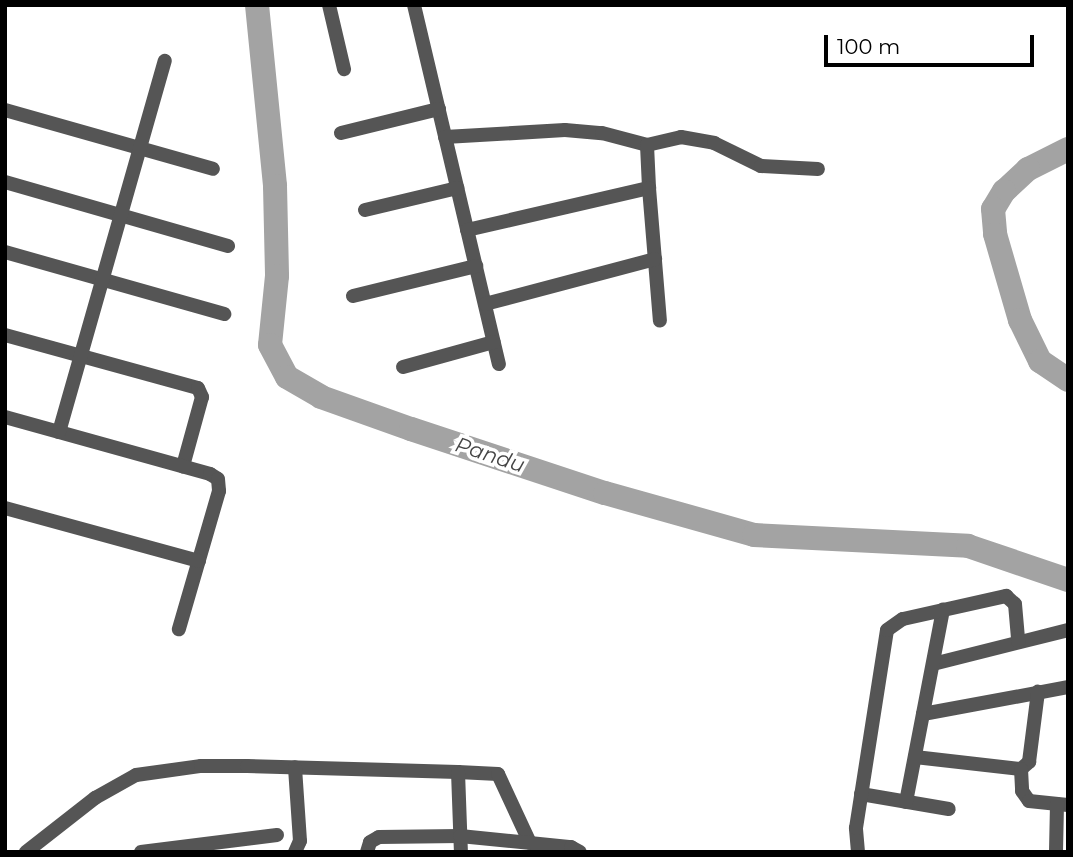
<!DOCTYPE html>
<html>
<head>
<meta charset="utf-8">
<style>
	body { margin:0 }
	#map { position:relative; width:1073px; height:857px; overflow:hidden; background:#fff; font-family:Montserrat,sans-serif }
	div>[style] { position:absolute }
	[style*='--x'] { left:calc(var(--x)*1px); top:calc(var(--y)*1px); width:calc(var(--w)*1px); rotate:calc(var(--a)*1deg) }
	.river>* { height:24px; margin:-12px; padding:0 12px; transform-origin:12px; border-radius:12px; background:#a3a3a3 }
	.street>* { height:14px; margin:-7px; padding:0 7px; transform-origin:7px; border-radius:7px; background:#555 }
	span { translate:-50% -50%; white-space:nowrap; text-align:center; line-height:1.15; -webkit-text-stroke:7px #fff; paint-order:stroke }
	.water-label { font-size:21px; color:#444; font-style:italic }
	.frame { position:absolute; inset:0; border:7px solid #000; pointer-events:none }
	.scale { position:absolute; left:824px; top:35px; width:210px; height:32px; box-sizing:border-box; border:4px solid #000; border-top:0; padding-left:9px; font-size:21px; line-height:24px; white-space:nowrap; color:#000; -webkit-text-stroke:5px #fff; paint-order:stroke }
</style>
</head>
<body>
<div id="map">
	<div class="river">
		<i style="--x:257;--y:5;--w:182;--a:84.3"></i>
		<i style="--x:275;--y:186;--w:90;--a:88.7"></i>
		<i style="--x:277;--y:276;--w:69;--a:95.8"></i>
		<i style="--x:270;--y:345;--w:36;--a:62"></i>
		<i style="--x:287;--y:377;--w:39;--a:30"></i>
		<i style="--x:321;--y:397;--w:96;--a:19.6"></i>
		<i style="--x:411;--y:429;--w:204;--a:18.3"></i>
		<i style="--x:605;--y:493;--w:155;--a:15.7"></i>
		<i style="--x:754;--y:535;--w:214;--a:2.9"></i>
		<i style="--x:968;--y:546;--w:106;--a:18.8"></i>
		<i style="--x:1068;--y:149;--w:45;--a:153.4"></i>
		<i style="--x:1028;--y:169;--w:33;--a:137"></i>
		<i style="--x:1004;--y:191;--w:21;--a:121"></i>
		<i style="--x:993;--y:209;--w:25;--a:85"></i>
		<i style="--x:995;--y:234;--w:90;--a:73.8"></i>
		<i style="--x:1020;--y:320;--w:46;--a:64"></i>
		<i style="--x:1040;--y:361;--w:34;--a:34"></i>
	</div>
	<div class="street">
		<i style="--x:329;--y:5;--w:66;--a:76.8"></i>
		<i style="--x:414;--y:5;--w:369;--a:76.7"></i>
		<i style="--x:5;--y:110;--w:216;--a:15.8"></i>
		<i style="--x:341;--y:133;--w:101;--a:-13.8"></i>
		<i style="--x:445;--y:137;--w:120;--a:-3.3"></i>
		<i style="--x:565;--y:130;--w:37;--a:5"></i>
		<i style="--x:602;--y:133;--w:47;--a:14.9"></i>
		<i style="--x:647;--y:145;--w:43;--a:87.3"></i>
		<i style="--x:647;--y:145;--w:35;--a:-13"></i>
		<i style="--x:681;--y:137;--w:34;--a:10"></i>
		<i style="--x:714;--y:143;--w:52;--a:26.1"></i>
		<i style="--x:761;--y:166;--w:57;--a:3"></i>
		<i style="--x:5;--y:182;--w:232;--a:16"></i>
		<i style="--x:365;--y:210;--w:95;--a:-13.4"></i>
		<i style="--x:467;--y:230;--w:187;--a:-13"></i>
		<i style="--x:649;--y:188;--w:133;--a:85.3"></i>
		<i style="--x:5;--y:252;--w:228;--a:15.8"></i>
		<i style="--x:353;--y:296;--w:127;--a:-13.7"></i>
		<i style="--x:485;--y:304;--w:176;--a:-14.8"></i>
		<i style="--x:5;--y:335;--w:200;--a:15.4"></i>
		<i style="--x:198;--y:388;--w:10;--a:66"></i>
		<i style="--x:202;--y:397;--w:72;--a:105.4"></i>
		<i style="--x:403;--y:367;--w:94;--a:-15.4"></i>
		<i style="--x:5;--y:417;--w:213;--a:15.5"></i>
		<i style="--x:210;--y:474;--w:9;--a:32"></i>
		<i style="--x:218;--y:479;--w:12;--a:85"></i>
		<i style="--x:219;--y:491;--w:144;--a:106.2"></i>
		<i style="--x:59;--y:432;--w:386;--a:-74.1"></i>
		<i style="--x:5;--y:508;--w:201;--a:15.3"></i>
		<i style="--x:933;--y:664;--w:139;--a:-14.1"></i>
		<i style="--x:923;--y:714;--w:147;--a:-10.5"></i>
		<i style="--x:915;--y:757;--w:107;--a:6.5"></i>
		<i style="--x:1021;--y:769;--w:11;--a:-41"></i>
		<i style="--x:1029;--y:762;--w:71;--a:-82.7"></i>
		<i style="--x:1021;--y:769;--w:22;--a:87"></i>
		<i style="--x:1022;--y:791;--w:12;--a:55"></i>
		<i style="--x:1029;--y:801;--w:39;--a:6"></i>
		<i style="--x:458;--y:772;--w:40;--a:2.9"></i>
		<i style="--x:498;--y:774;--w:76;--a:65.1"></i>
		<i style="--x:861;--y:794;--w:89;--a:9.7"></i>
		<i style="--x:906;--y:802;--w:196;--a:-79.1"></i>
		<i style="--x:26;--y:852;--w:88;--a:-38"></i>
		<i style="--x:95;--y:798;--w:47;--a:-29.3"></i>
		<i style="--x:136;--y:775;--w:66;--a:-7.9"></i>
		<i style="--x:201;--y:766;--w:46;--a:0"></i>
		<i style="--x:247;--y:766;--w:211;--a:1.6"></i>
		<i style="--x:458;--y:772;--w:80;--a:87.9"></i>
		<i style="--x:141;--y:852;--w:137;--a:-7.1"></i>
		<i style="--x:295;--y:852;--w:12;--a:-66"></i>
		<i style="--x:300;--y:841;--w:74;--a:-93.9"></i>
		<i style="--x:367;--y:852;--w:10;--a:-73"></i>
		<i style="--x:370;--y:842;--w:10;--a:-29"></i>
		<i style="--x:379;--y:837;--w:81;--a:-0.7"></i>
		<i style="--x:460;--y:836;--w:112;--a:5.7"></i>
		<i style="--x:571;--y:847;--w:10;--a:29"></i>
		<i style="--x:858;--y:852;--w:24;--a:-95"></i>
		<i style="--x:856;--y:828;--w:200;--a:-81.1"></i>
		<i style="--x:887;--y:630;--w:19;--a:-35"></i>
		<i style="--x:903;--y:619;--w:106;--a:-12.6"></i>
		<i style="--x:1006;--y:596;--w:12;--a:42"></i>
		<i style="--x:1015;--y:604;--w:38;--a:85"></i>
		<i style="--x:1056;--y:852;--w:48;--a:-88.8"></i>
	</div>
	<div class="water-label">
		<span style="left:490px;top:455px;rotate:18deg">Pandu</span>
	</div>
	<div class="frame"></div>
	<div class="scale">100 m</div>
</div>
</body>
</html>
